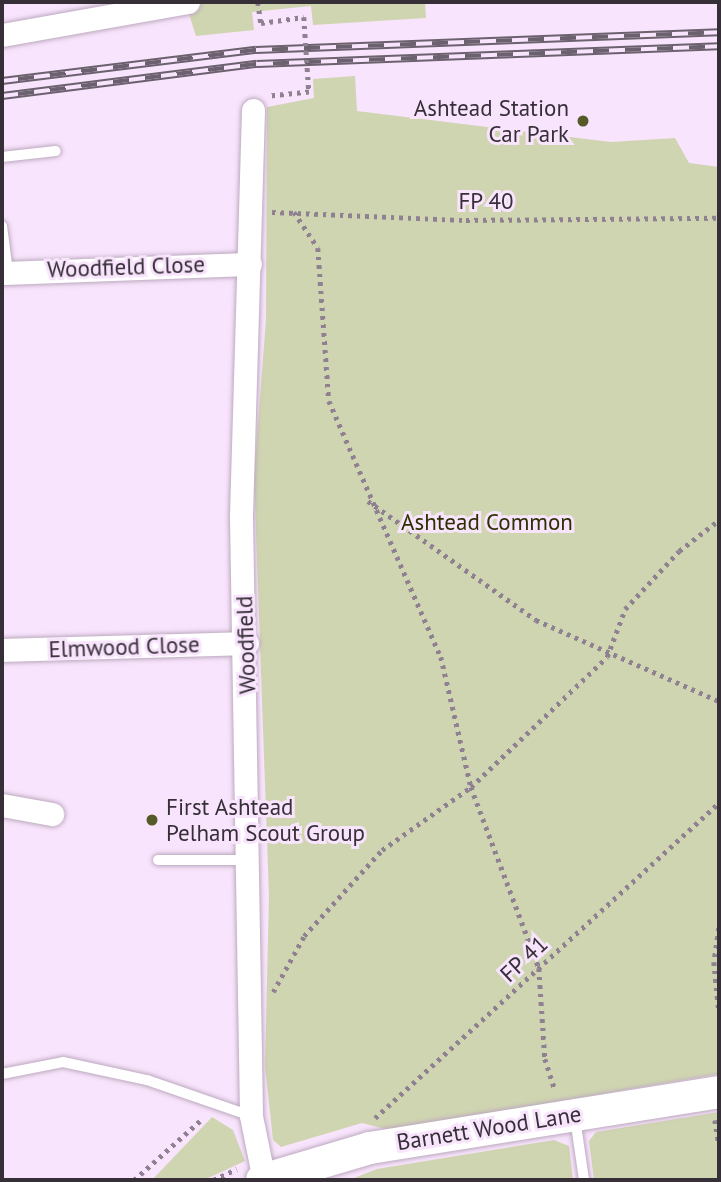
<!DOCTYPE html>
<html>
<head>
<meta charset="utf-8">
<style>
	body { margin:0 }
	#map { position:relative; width:721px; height:1182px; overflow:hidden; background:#f8e4fc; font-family:"PT Sans",sans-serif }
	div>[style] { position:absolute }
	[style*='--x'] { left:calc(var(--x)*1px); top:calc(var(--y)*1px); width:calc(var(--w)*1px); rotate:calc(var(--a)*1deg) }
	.green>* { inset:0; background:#d0d5b1 }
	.path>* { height:4.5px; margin-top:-2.25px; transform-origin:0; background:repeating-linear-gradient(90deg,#8f8191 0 3.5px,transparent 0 8.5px) }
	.roads { filter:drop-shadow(0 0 2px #bca9bf) drop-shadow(0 0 2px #bca9bf) }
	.lane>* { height:10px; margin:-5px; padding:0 5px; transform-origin:5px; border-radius:5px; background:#fff }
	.street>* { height:23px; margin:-11.5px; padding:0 11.5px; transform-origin:11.5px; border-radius:11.5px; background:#fff }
	.secondary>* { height:32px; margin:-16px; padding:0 16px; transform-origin:16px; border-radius:16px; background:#fff }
	.rail>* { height:8px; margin-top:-4px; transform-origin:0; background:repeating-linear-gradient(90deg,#f8e4fc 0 16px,#6c616e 0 32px); box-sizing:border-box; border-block:2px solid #6c616e }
	.path-bridge>* { height:4.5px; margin-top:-2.25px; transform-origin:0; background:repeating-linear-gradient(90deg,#8f8191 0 3.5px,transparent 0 8.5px) }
	.dots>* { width:19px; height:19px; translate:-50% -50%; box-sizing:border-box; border:4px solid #f8e4fc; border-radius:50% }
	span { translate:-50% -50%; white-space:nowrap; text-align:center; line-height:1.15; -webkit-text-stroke:6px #f8e4fc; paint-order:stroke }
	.poi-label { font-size:23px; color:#372f38 }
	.right { translate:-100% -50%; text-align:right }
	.left { translate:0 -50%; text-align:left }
	.street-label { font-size:23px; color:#372f38 }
	.park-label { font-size:23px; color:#2d3000 }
	.frame { position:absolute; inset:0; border:4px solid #372f38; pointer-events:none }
</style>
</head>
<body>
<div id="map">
	<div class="green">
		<i style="clip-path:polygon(195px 2px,425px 2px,426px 18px,313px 25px,311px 6px,252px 12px,254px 30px,196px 36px,188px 11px)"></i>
		<i style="clip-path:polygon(355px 76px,357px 111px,611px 142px,675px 138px,689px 163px,719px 167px,719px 1074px,389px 1130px,362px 1123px,281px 1147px,273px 1140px,265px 1066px,269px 896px,254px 476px,266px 319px,267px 107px,314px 98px,313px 79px)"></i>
		<i style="clip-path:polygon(719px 1112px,719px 1180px,594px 1180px,589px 1141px,596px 1132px)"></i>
		<i style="clip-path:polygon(212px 1117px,233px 1130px,245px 1161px,204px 1180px,152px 1180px)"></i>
		<i style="clip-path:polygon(554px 1140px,569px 1146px,573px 1180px,349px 1180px,377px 1169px)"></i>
	</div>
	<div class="path">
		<i style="--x:258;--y:2;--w:21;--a:82"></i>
		<i style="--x:272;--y:212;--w:194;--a:2.4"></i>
		<i style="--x:466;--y:220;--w:253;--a:-0.5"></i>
		<i style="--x:294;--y:212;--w:43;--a:56.3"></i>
		<i style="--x:318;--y:248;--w:153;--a:85.9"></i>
		<i style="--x:329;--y:401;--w:279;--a:66.4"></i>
		<i style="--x:441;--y:657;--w:133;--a:77"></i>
		<i style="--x:471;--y:787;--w:193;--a:69.4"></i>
		<i style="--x:539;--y:968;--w:91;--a:86.2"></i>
		<i style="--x:545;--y:1059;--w:33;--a:72"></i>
		<i style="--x:368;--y:501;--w:206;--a:35.3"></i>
		<i style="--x:536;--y:620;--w:200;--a:23.9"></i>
		<i style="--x:719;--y:928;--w:34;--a:98"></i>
		<i style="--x:714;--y:962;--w:50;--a:84.3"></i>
		<i style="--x:273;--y:992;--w:64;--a:-61"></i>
		<i style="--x:304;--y:936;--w:116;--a:-47.8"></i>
		<i style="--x:382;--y:850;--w:109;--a:-35.3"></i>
		<i style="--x:471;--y:787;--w:188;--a:-43.7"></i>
		<i style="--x:607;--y:657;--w:51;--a:-69.4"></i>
		<i style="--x:625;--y:609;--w:79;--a:-47"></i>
		<i style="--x:679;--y:551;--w:51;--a:-37.8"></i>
		<i style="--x:375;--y:1118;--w:466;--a:-42.5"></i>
		<i style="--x:715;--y:1120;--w:26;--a:81"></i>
		<i style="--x:134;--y:1180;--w:93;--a:-41.9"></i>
		<i style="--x:213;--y:1180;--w:26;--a:-25"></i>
	</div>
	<div class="roads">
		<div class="lane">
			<i style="--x:2;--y:157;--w:54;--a:-6.3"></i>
			<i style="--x:2;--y:226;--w:46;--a:82.6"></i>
			<i style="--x:158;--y:860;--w:90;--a:0"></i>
			<i style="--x:2;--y:1074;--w:62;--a:-11.1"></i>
			<i style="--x:63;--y:1062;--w:86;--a:12.1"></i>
			<i style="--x:147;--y:1080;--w:110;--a:19.1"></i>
			<i style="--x:575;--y:1118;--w:63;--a:81.7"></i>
		</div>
		<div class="street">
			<i style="--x:2;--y:35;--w:189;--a:-10.1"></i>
			<i style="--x:253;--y:110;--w:407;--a:91.7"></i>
			<i style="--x:241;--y:517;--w:599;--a:89.04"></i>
			<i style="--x:251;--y:1116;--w:65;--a:78.5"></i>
			<i style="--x:2;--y:273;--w:248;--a:-2.1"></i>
			<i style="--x:2;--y:650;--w:245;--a:-1.6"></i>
			<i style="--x:2;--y:805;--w:51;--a:10.2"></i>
		</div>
		<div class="secondary">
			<i style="--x:262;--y:1180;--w:113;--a:-16.5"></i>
			<i style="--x:370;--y:1148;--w:353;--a:-9.1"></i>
		</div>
	</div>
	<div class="rail">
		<i style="--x:2;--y:81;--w:256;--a:-7"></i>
		<i style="--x:256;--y:50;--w:463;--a:-2.2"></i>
		<i style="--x:2;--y:96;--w:257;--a:-7.2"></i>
		<i style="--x:257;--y:64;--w:462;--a:-2.2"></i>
	</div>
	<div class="path-bridge">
		<i style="--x:261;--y:23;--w:43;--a:-7.9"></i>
		<i style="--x:304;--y:17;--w:75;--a:86.2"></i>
		<i style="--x:309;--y:92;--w:39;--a:174"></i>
	</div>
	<div class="dots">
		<i style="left:583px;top:121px;background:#555a28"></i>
		<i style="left:152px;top:820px;background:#555a28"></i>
	</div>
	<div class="poi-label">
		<span class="right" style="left:569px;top:121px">Ashtead Station<br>Car Park</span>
		<span class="left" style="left:166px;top:820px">First Ashtead<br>Pelham Scout Group</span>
	</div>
	<div class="street-label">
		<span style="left:486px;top:201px">FP 40</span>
		<span style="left:126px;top:267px;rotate:-2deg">Woodfield Close</span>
		<span style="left:246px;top:645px;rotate:-92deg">Woodfield</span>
		<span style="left:124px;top:647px;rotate:-2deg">Elmwood Close</span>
		<span style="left:524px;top:959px;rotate:-43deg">FP 41</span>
		<span style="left:489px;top:1128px;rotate:-9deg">Barnett Wood Lane</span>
	</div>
	<div class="park-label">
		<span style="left:487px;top:522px">Ashtead Common</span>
	</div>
	<div class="frame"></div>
</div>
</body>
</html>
